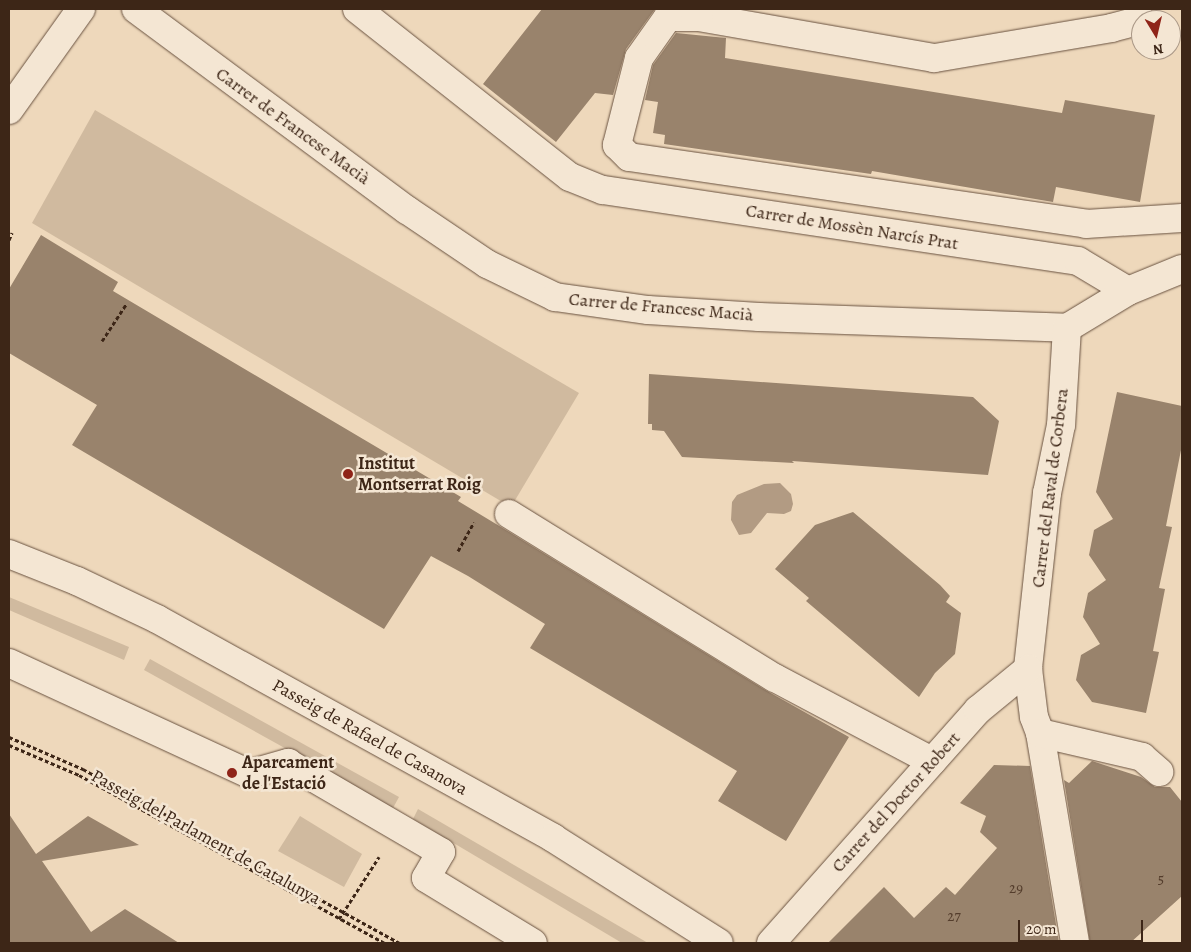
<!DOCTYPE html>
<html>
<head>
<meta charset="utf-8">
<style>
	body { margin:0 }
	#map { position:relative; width:1191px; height:952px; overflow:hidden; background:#eed8bb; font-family:Alegreya,serif }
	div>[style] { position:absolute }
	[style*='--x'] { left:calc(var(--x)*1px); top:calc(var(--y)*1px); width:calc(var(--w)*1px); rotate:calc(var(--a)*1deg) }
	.green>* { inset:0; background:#d0ba9f }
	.water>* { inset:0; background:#b29b83 }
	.building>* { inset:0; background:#99836c }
	.path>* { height:3px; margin-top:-1.5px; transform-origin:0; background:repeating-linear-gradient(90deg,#3d2617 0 4px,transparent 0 6.5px) }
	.roads { filter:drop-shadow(0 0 1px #695240) drop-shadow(0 0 1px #695240) }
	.minor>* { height:28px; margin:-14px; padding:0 14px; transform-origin:14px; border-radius:14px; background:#f4e6d3 }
	.dots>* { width:14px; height:14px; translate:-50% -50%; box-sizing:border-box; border:2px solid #f4e6d3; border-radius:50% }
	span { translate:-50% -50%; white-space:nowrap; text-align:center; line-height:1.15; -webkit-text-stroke:5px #f4e6d3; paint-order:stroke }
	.number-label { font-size:15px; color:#543d2c }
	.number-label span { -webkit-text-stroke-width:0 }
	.street-label { font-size:18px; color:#3d2617 }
	.poi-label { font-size:18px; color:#3d2617; font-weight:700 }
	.left { translate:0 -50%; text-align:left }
	.frame { position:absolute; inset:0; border:10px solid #3d2617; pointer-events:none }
	.north { position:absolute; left:1131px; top:10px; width:50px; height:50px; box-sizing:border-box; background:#f4e6d3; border:1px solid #ab9988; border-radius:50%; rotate:171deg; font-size:14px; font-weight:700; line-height:20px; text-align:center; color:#3d2617 }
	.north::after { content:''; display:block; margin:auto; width:18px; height:22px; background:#8f2418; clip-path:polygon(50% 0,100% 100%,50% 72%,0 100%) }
	.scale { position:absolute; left:1018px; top:920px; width:125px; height:22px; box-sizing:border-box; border:2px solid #3d2617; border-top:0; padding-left:6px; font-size:15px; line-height:18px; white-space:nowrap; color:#3d2617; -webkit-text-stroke:4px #f4e6d3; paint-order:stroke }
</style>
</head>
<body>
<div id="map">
	<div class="green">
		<i style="clip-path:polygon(95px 110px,579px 393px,511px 507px,32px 223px)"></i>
		<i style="clip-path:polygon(9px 597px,129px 647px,124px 660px,9px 610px)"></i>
		<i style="clip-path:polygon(150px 659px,399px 797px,393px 808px,144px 670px)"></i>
		<i style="clip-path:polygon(418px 809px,648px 943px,622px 943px,413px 819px)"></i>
		<i style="clip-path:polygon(300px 816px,362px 854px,344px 887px,278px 851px)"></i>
	</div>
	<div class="water">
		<i style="clip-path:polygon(780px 483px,791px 494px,793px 504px,791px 511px,784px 514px,767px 513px,751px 533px,739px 535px,731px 520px,732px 502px,737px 495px,764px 484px)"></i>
	</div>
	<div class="building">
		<i style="clip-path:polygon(542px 9px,655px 9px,626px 49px,613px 95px,595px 93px,556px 142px,483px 84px)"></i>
		<i style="clip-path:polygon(676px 33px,726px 38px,725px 58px,1062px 113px,1065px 100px,1155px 115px,1140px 202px,1056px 187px,1053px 202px,872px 171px,871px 174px,664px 144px,665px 135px,653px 133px,658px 102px,645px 100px,653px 65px)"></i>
		<i style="clip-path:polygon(41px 235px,118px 282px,113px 291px,461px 497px,458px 501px,501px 527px,767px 691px,849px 737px,786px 841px,718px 801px,737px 771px,530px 648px,545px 624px,468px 576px,431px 556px,384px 629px,72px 445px,97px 405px,9px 353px,9px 289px)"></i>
		<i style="clip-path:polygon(649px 374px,973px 397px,999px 421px,988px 475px,792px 461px,794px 463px,682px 457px,664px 431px,652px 430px,652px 424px,648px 424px)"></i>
		<i style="clip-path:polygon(1117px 392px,1182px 406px,1182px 445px,1166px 526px,1172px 527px,1159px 588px,1165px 589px,1153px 651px,1159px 652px,1146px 713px,1092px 702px,1076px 680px,1081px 655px,1100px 644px,1083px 617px,1088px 593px,1106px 580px,1089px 555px,1094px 530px,1113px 519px,1096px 492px)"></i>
		<i style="clip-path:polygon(853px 512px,940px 585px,950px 596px,946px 602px,961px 613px,955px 654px,935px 673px,919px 697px,806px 601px,809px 598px,775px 569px,815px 525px)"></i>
		<i style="clip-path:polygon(1092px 761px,1141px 777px,1155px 787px,1170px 787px,1182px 802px,1182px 896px,1130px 943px,1090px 943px,1064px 780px,1069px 783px)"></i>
		<i style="clip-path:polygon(994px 765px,1030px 766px,1059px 943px,828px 943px,884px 887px,914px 918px,946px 887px,955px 895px,997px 848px,980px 832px,986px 816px,960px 803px)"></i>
		<i style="clip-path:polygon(9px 814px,36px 854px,88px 816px,139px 845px,42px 861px,91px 932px,125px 909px,179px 943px,9px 943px)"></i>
	</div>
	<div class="path">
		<i style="--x:9;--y:240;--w:8;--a:-67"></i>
		<i style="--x:102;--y:341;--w:45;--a:-56.7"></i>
		<i style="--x:458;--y:551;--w:33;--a:-61"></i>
		<i style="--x:9;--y:737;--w:81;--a:23.4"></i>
		<i style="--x:83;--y:769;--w:362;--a:28.8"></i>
		<i style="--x:9;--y:745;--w:76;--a:23.2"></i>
		<i style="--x:79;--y:775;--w:348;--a:28.8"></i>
		<i style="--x:339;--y:919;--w:74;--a:-57.2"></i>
	</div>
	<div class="roads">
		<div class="minor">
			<i style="--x:136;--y:9;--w:337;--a:36.6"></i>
			<i style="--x:407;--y:210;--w:97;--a:34"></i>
			<i style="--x:487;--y:264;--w:76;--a:25.9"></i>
			<i style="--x:555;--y:297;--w:94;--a:8"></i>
			<i style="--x:648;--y:310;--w:111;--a:3.6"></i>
			<i style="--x:759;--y:317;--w:308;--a:2"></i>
			<i style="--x:357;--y:9;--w:271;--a:38.3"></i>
			<i style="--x:570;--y:177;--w:35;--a:22"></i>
			<i style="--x:603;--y:190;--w:480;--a:8.5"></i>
			<i style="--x:1078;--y:261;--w:58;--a:31"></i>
			<i style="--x:1141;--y:20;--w:30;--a:165"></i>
			<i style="--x:1112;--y:28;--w:181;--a:170.4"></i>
			<i style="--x:934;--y:58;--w:239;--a:-170.1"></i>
			<i style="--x:699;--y:17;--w:31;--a:180"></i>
			<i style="--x:668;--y:17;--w:50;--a:125.3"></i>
			<i style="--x:639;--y:58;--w:90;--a:104.2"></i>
			<i style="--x:617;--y:145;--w:17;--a:45"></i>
			<i style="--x:629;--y:157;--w:462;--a:8.3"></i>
			<i style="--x:1086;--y:224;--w:96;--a:-3.6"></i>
			<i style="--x:9;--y:110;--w:124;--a:-54.5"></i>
			<i style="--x:1067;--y:328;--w:97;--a:93.5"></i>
			<i style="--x:1061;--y:425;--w:69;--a:101.6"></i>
			<i style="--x:1047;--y:493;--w:177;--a:96.2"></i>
			<i style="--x:1028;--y:669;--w:48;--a:82.9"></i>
			<i style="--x:1034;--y:717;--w:17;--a:69"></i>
			<i style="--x:1040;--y:733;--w:213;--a:80.5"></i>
			<i style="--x:1067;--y:328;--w:71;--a:-31.2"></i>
			<i style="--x:1128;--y:291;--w:58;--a:-22.2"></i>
			<i style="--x:509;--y:514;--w:312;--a:31.7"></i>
			<i style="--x:775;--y:678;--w:178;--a:27.9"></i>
			<i style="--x:9;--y:554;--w:73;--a:21.7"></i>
			<i style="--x:77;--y:581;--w:89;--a:25.4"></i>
			<i style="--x:157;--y:619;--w:453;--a:28.9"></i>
			<i style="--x:553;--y:838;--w:196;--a:32.3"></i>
			<i style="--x:9;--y:663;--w:264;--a:24.8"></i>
			<i style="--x:249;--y:774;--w:41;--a:-15.8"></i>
			<i style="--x:288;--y:763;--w:177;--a:30.2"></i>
			<i style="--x:441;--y:852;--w:30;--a:120"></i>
			<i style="--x:426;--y:878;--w:125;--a:31.3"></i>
			<i style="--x:1040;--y:733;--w:105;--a:13.2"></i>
			<i style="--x:1142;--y:757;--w:23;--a:41"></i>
			<i style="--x:771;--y:943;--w:312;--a:-48.4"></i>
			<i style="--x:978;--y:710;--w:65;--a:-39.4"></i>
		</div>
	</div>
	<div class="dots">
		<i style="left:348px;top:474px;background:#8f2418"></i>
		<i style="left:232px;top:773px;background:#8f2418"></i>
	</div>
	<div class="number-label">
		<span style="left:1161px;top:880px">5</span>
		<span style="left:1016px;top:889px">29</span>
		<span style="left:954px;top:917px">27</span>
	</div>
	<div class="street-label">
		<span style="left:293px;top:126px;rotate:36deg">Carrer de Francesc Macià</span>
		<span style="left:852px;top:227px;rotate:9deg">Carrer de Mossèn Narcís Prat</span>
		<span style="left:661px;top:307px;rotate:5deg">Carrer de Francesc Macià</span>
		<span style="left:1050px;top:488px;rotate:-83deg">Carrer del Raval de Corbera</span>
		<span style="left:370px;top:737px;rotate:29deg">Passeig de Rafael de Casanova</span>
		<span style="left:896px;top:802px;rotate:-48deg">Carrer del Doctor Robert</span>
		<span style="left:206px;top:837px;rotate:29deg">Passeig del Parlament de Catalunya</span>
	</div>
	<div class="poi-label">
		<span class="left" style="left:358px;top:474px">Institut<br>Montserrat Roig</span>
		<span class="left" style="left:242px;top:773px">Aparcament<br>de l'Estació</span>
	</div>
	<div class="frame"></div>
	<div class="north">N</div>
	<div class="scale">20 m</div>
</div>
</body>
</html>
